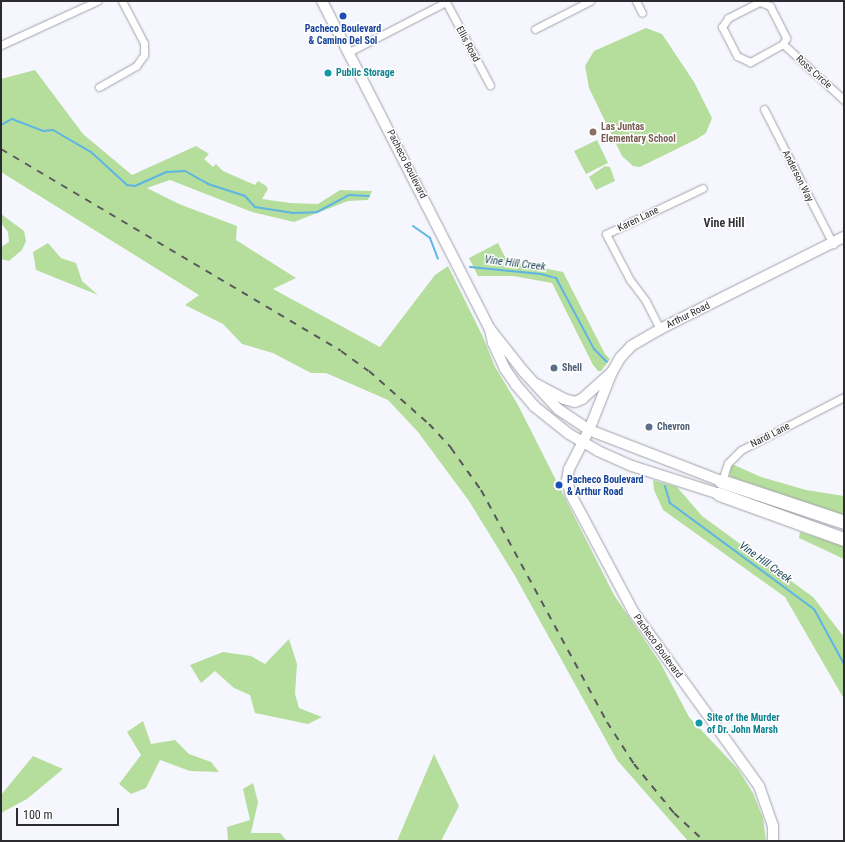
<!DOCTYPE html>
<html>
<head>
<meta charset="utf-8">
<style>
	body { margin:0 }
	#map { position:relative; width:845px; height:842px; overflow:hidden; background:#f6f7fe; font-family:"Roboto Condensed",sans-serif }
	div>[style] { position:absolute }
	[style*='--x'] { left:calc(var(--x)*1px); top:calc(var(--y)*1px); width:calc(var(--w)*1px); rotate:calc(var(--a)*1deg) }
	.green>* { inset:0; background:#b5dd9c }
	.stream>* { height:2px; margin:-1px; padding:0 1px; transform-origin:1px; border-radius:1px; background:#5cb5e2 }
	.roads { filter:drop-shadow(0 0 1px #a0a1aa) drop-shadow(0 0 1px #a0a1aa) }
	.minor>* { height:7px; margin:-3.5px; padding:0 3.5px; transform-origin:3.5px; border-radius:3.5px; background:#fff }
	.secondary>* { height:10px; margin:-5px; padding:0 5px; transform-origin:5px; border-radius:5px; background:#fff }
	.motorway>* { height:13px; margin:-6.5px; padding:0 6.5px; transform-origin:6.5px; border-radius:6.5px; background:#fff }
	.rail>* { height:2px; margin-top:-1px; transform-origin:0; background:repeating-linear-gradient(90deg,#57575b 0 7px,transparent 0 14px) }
	.dots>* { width:11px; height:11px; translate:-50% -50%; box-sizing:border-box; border:2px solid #fff; border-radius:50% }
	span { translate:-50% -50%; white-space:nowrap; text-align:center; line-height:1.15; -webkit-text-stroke:3px #fff; paint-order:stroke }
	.transit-label { font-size:10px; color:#164399; font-weight:700 }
	.left { translate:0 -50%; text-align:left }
	.street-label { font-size:10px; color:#2c2c30 }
	.culture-label { font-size:10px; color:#0d838f; font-weight:700 }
	.education-label { font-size:10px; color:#785e54; font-weight:700 }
	.service-label { font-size:10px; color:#4e5e75; font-weight:700 }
	.water-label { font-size:11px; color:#20465a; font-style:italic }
	.quarter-label { font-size:12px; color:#32333a; font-weight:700 }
	.frame { position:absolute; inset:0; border:2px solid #2c2c30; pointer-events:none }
	.scale { position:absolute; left:16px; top:808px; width:103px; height:18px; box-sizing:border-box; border:2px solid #2c2c30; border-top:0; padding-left:5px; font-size:12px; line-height:14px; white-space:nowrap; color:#2c2c30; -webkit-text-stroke:3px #fff; paint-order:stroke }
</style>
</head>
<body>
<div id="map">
	<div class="green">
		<i style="clip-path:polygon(646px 28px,662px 34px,694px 82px,712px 118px,706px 133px,697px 139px,640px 167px,633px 166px,622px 156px,589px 88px,585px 66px,594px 51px)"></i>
		<i style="clip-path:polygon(35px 70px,83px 134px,132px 175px,196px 146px,209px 154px,204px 159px,213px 167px,216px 164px,223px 171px,255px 185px,258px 181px,266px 186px,268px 189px,262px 199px,290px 203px,318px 204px,340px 190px,372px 191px,368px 200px,348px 201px,294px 222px,252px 212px,170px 180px,147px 188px,179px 204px,237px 226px,236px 240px,296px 278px,273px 289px,380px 347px,435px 275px,448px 266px,483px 337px,495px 367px,518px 405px,614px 595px,661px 664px,689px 717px,738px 769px,753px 793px,763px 818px,766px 841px,688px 841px,617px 760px,515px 576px,469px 501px,418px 432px,388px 400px,326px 373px,311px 373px,273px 353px,242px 344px,223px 324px,185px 305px,199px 295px,1px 172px,1px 79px)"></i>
		<i style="clip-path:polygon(597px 140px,608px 163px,586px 174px,574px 151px)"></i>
		<i style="clip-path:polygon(605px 166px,610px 167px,615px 181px,596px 190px,589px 177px)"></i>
		<i style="clip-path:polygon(1px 214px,24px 231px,26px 241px,22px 250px,9px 261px,1px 259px,1px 247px,9px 242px,8px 232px,1px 223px)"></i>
		<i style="clip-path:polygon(48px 243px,61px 258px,76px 263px,82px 281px,98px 295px,36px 270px,33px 252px)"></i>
		<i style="clip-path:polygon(498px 243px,507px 261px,563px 272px,605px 354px,610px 359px,601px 371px,598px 371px,593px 365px,552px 283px,513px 276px,478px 276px,469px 258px)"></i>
		<i style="clip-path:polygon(732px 464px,761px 477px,806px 490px,844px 496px,844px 515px,731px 477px,729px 472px)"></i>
		<i style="clip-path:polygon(653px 480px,677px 487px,702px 516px,813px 597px,844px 637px,844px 699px,785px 597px,663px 510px,654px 490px)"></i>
		<i style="clip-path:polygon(800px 532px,844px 546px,844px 559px,799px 538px)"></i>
		<i style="clip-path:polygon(289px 639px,297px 664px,295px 694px,299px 708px,322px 717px,308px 724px,255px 713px,250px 695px,234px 688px,215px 671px,201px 683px,190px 665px,223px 652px,251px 656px,265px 664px)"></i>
		<i style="clip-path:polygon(143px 721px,151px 744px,175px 740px,189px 754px,211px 762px,219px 772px,190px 771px,160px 760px,146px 788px,131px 794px,119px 784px,141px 755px,127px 732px)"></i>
		<i style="clip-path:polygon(434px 754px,459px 806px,441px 841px,397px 841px)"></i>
		<i style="clip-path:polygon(33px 756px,63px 769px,27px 799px,1px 813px,1px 795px)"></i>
		<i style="clip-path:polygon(253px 783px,258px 802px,251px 833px,280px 833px,287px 841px,228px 841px,227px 827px,250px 820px,243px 789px)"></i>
	</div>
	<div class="stream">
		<i style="--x:1;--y:125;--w:13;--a:-29"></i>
		<i style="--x:12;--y:119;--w:33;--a:21"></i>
		<i style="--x:43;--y:131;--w:10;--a:-6"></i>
		<i style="--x:53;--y:130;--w:44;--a:30.1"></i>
		<i style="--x:91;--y:152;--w:49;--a:42.5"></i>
		<i style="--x:127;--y:185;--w:8;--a:7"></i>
		<i style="--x:135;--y:186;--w:35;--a:-24"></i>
		<i style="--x:167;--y:172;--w:18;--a:-3"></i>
		<i style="--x:185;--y:171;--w:26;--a:29"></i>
		<i style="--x:208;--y:184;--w:39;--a:18"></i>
		<i style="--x:245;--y:196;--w:15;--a:48"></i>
		<i style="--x:255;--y:207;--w:37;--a:9"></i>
		<i style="--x:292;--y:213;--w:25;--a:-2"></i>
		<i style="--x:317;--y:212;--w:36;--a:-28"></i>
		<i style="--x:349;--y:195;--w:20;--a:3"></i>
		<i style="--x:413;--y:226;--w:21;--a:35"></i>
		<i style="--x:430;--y:238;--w:22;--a:69"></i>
		<i style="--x:470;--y:267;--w:71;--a:5.6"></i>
		<i style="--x:541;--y:274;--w:16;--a:15"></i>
		<i style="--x:556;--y:278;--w:81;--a:61.8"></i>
		<i style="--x:594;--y:349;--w:18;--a:45"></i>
		<i style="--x:665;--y:486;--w:18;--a:74"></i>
		<i style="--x:670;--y:503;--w:179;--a:36.4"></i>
		<i style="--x:814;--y:609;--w:63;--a:61.4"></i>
	</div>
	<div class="roads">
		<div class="minor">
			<i style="--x:636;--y:1;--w:13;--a:63"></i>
			<i style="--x:760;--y:2;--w:11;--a:22"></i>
			<i style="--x:770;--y:6;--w:36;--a:63"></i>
			<i style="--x:786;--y:38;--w:7;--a:117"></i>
			<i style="--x:783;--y:44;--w:38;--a:151"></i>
			<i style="--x:750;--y:62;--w:14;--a:-155"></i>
			<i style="--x:737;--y:56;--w:33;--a:-117"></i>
			<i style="--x:722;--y:27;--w:11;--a:-56"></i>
			<i style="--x:728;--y:18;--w:36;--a:-27"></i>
			<i style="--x:535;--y:29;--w:62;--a:-27"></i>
			<i style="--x:783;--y:44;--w:83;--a:42.6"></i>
			<i style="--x:1;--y:45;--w:106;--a:-24.6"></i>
			<i style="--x:349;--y:52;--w:109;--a:-27.3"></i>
			<i style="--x:446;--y:2;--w:94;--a:62.1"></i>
			<i style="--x:99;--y:87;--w:43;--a:-29.6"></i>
			<i style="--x:136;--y:66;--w:14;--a:-54"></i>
			<i style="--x:144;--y:55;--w:12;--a:-90"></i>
			<i style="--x:144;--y:43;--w:47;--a:-117.6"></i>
			<i style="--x:764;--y:109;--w:152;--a:62.9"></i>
			<i style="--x:660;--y:329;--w:31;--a:-117"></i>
			<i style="--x:646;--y:301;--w:26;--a:-127"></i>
			<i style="--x:630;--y:280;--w:52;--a:-117.6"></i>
			<i style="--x:606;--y:234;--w:107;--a:-25.4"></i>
			<i style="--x:721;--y:484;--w:22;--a:-72"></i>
			<i style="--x:728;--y:463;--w:18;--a:-45"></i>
			<i style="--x:741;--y:450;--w:116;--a:-27.2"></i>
		</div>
		<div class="secondary">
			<i style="--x:322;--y:1;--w:369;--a:62.9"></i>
			<i style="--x:490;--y:329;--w:55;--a:51.7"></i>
			<i style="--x:524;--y:372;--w:50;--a:47.4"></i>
			<i style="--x:558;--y:409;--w:37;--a:34"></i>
			<i style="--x:589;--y:430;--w:142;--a:21.1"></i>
			<i style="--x:490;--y:329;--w:14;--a:78"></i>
			<i style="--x:493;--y:343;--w:29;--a:65"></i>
			<i style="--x:505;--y:369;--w:19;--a:55"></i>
			<i style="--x:516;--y:385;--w:28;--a:49"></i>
			<i style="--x:534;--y:406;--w:45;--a:38.7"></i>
			<i style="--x:569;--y:434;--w:34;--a:30"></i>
			<i style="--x:598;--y:451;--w:37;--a:24"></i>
			<i style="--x:632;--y:466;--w:91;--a:17.8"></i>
			<i style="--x:536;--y:384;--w:32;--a:28"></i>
			<i style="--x:564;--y:399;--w:11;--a:15"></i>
			<i style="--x:575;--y:402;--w:8;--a:-23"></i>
			<i style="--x:582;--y:399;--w:40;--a:-42"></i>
			<i style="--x:773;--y:841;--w:15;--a:-90"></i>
			<i style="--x:773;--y:826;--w:42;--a:-109.3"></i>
			<i style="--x:759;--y:786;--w:216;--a:-125.8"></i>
			<i style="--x:633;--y:611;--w:132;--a:-118.1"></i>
			<i style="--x:571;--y:495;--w:15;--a:-106"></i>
			<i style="--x:567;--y:481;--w:12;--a:-81"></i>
			<i style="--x:569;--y:469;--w:44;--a:-62.9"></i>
			<i style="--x:589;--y:430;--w:62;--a:-68.4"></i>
			<i style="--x:612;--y:372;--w:16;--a:-60"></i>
			<i style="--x:620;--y:358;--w:16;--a:-47"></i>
			<i style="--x:631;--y:346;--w:34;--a:-30"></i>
			<i style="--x:660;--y:329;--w:206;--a:-26.6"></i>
		</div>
		<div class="motorway">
			<i style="--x:721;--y:481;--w:130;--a:18.4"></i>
			<i style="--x:719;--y:494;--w:133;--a:19.8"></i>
		</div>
	</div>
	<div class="rail">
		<i style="--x:1;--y:149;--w:395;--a:30.7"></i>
		<i style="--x:341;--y:351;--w:34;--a:36"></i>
		<i style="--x:369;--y:371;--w:80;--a:41.5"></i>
		<i style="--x:429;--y:424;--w:33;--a:47"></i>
		<i style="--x:451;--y:448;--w:52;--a:54.5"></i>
		<i style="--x:481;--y:490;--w:264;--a:61.5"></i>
		<i style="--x:607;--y:722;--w:50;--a:57.3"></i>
		<i style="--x:634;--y:764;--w:63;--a:50.8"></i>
		<i style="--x:674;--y:813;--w:41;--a:43"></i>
	</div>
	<div class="dots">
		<i style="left:343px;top:16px;background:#1a4fb4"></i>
		<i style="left:328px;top:73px;background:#0f9aa8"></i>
		<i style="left:593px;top:132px;background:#8d6e63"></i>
		<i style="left:554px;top:368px;background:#5c6f8a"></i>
		<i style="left:649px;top:427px;background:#5c6f8a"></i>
		<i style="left:559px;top:485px;background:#1a4fb4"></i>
		<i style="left:699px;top:723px;background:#0f9aa8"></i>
	</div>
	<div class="transit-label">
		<span style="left:343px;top:34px">Pacheco Boulevard<br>&amp; Camino Del Sol</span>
		<span class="left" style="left:567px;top:485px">Pacheco Boulevard<br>&amp; Arthur Road</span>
	</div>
	<div class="street-label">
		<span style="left:468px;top:44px;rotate:62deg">Ellis Road</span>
		<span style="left:814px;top:72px;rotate:42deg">Ross Circle</span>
		<span style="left:407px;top:164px;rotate:63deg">Pacheco Boulevard</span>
		<span style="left:798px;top:176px;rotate:63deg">Anderson Way</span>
		<span style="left:638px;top:219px;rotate:-26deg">Karen Lane</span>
		<span style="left:688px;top:315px;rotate:-26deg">Arthur Road</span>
		<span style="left:770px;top:435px;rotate:-27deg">Nardi Lane</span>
		<span style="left:658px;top:646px;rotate:54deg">Pacheco Boulevard</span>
	</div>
	<div class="culture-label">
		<span class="left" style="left:336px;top:73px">Public Storage</span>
		<span class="left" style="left:707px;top:723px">Site of the Murder<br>of Dr. John Marsh</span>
	</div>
	<div class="education-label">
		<span class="left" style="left:601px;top:132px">Las Juntas<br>Elementary School</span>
	</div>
	<div class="service-label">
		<span class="left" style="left:562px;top:368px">Shell</span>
		<span class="left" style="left:657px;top:427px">Chevron</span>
	</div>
	<div class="water-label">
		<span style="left:515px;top:264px;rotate:7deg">Vine Hill Creek</span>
		<span style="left:765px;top:563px;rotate:36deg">Vine Hill Creek</span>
	</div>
	<div class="quarter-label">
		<span style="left:724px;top:224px">Vine Hill</span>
	</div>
	<div class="frame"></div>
	<div class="scale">100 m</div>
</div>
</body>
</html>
